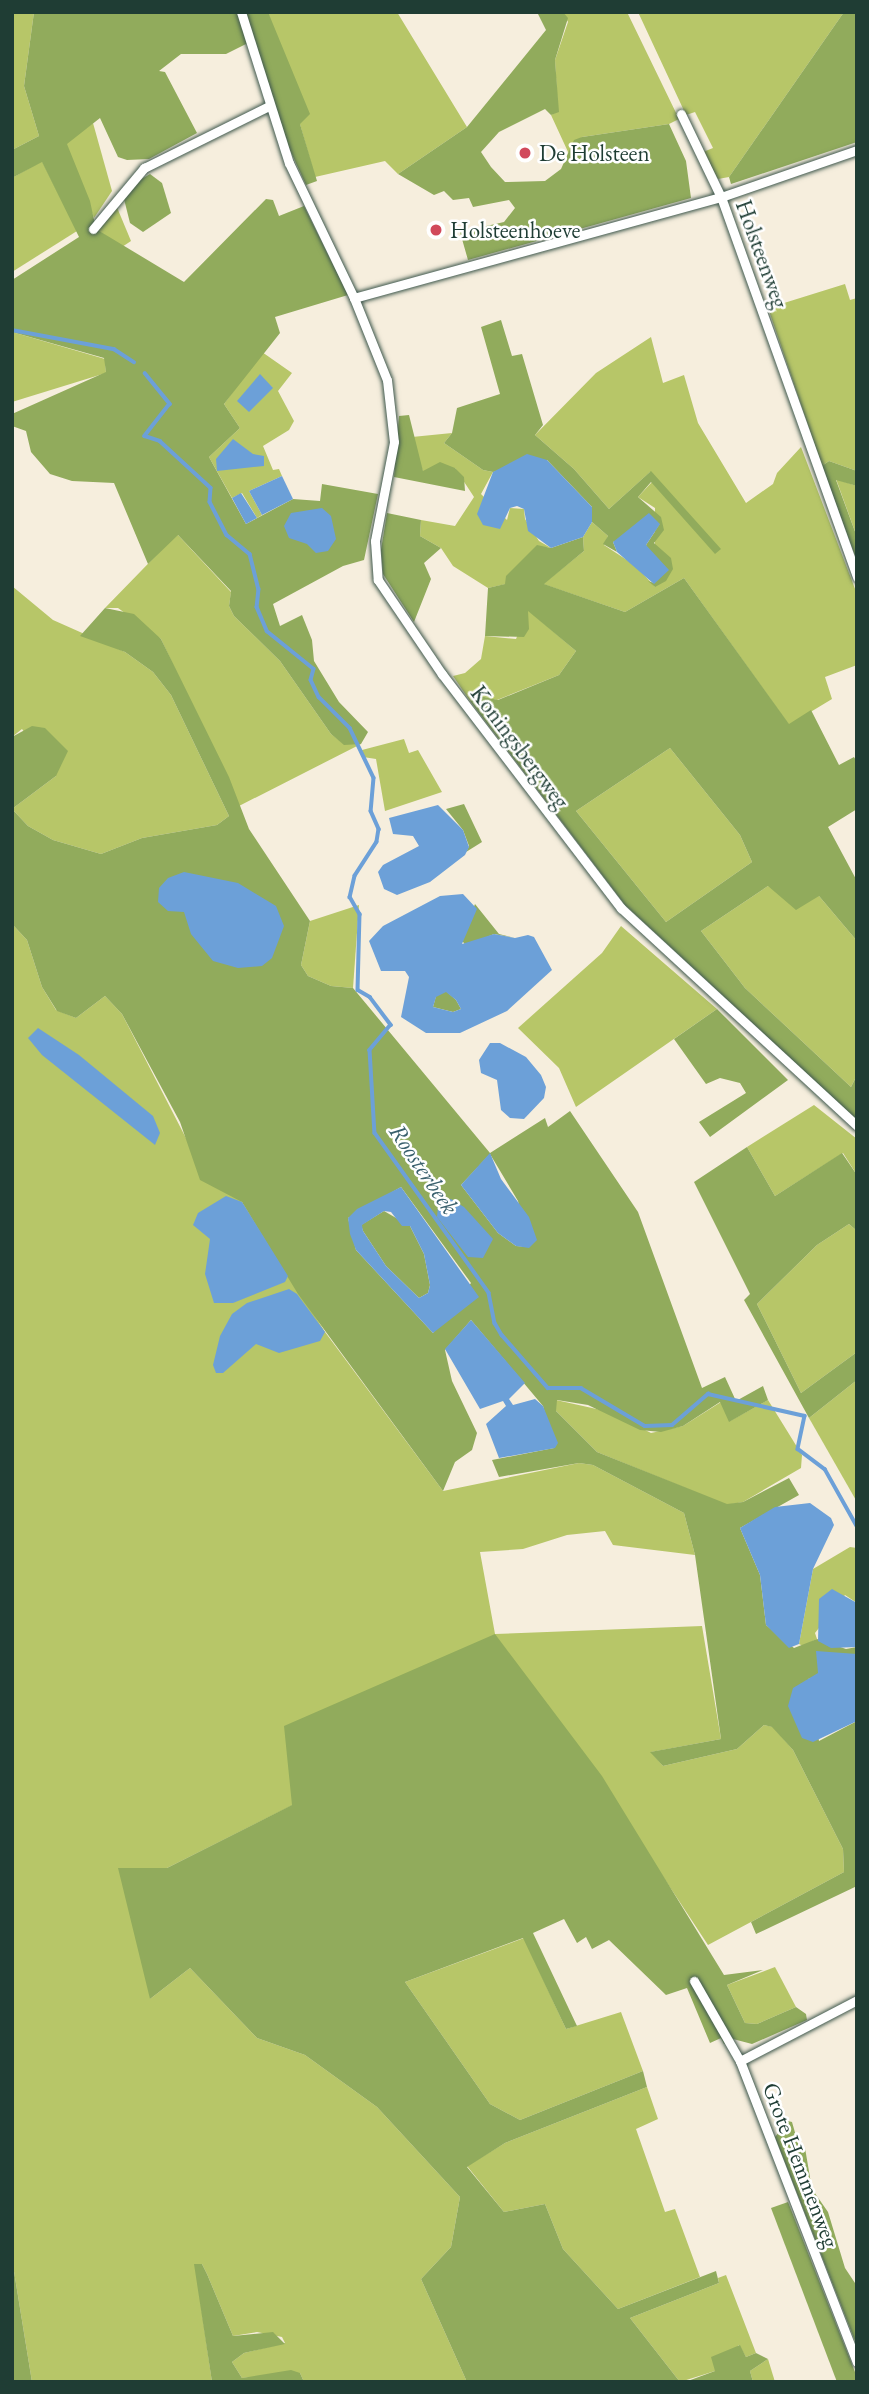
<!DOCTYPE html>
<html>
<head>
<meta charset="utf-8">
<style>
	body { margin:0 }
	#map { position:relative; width:869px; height:2394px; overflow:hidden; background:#f6eedd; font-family:"EB Garamond",serif }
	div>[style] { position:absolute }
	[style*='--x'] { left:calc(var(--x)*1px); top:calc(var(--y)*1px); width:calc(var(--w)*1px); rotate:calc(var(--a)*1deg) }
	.green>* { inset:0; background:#b7c668 }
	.forest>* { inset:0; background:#91ab5c }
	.water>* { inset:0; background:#6ca0d8 }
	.stream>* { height:3.5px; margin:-1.75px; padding:0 1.75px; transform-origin:1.75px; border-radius:1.75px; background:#6ca0d8 }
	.roads { filter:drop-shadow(0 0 2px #3f584d) drop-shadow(0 0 2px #3f584d) }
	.minor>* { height:9px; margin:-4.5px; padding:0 4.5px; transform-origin:4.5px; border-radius:4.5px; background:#fff }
	.dots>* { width:19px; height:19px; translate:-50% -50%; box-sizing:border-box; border:4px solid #fff; border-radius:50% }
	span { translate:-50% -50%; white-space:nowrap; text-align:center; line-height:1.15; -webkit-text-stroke:5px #fff; paint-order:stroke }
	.poi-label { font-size:23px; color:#1f3d34 }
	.left { translate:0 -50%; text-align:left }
	.street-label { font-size:23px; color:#1f3d34 }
	.water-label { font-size:24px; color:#3a606d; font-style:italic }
	.frame { position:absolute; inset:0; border:14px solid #1f3d34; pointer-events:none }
</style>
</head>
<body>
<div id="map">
	<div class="green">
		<i style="clip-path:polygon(12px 12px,34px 12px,24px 86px,39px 136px,12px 150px)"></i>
		<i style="clip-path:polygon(268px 12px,397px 12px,467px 127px,398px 174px,385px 161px,315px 177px)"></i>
		<i style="clip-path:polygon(563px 12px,627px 12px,679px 119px,669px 124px,582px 137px,569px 154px,551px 115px,558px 111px,555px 60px,568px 22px)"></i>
		<i style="clip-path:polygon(638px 12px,844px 12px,729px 177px,718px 179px,703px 152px,713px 148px,695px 112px,686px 115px)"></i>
		<i style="clip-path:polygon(93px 123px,112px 191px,94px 218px,66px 143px)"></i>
		<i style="clip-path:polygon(42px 161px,77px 231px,12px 272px,12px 178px)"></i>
		<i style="clip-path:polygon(116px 205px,131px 241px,122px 247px,96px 229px)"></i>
		<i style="clip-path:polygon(845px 284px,850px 300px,857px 298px,857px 471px,829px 461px,822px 466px,768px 308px)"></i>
		<i style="clip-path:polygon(12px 332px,105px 359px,106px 373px,12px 402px)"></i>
		<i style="clip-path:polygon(651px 337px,663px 383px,684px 375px,698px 423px,746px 503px,773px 484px,777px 473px,801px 447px,857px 594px,857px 665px,825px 677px,832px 699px,789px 725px,684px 578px,625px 612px,543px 584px,584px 551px,583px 537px,592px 522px,608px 536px,604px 545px,636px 566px,655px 587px,655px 508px,638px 497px,652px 482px,715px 553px,650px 472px,609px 509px,574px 469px,535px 435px,596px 373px)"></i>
		<i style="clip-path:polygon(262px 352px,292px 373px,278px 391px,294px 421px,289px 430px,263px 446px,273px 470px,279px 469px,282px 476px,249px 491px,262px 515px,257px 518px,242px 493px,232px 498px,209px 457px,240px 428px,224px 404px)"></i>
		<i style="clip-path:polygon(452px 433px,444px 443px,483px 470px,493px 472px,481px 494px,507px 520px,510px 508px,524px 509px,525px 519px,539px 541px,551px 548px,545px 547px,506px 584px,488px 588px,453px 566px,441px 548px,420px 536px,421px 520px,455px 526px,474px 497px,455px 468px,423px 472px,412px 437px)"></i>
		<i style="clip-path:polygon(836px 479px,857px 486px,857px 537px)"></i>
		<i style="clip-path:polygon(177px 534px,231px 592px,229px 606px,234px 616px,280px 661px,331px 734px,344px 744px,361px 744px,239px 806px,161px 639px,118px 608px,105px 608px)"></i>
		<i style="clip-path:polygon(12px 586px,53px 620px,125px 652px,153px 672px,171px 695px,229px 816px,217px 825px,142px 838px,101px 854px,53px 840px,28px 826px,12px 809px,56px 776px,22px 729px,12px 737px)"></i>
		<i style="clip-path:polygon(528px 610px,576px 651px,559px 675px,497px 700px,475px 695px,470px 701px,453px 676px,465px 673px,481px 659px,485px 636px,516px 639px)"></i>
		<i style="clip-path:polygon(404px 739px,409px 753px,418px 750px,442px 792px,385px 811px,376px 759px,363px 757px,362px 750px)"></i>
		<i style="clip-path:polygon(670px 748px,740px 835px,752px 862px,666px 922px,576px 811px)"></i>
		<i style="clip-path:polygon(768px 886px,819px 896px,857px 941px,857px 1075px,851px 1087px,745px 988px,701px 931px)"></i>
		<i style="clip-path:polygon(359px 905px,353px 988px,331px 986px,308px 976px,301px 965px,310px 921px)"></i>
		<i style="clip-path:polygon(12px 924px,27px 940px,42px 987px,56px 1010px,76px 1018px,105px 996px,122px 1014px,189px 1144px,242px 1202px,325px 1332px,443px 1491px,579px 1463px,593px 1465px,684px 1513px,695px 1555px,613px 1545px,605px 1531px,567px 1535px,523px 1549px,480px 1552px,495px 1634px,702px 1626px,721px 1739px,651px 1752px,663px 1766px,737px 1749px,764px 1725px,773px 1727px,793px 1750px,843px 1849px,844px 1872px,708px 1945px,656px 1866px,293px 1805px,167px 1868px,150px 1999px,190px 1968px,257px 2038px,305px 2055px,377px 2107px,460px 2197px,451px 2247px,421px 2279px,467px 2382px,304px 2382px,300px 2373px,242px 2378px,232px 2362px,244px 2353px,285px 2343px,282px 2337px,257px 2332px,233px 2336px,207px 2274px,202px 2264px,195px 2264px,212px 2382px,32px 2382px,12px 2259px)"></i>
		<i style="clip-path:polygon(621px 926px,717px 1009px,576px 1107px,559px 1068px,518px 1028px,602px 953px)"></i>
		<i style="clip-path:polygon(814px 1105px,857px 1139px,857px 1175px,843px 1153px,775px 1196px,747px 1147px)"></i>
		<i style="clip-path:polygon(849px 1224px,857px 1231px,857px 1352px,801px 1393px,757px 1304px,817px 1245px)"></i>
		<i style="clip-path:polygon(857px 1380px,857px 1502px,809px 1418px)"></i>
		<i style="clip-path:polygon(556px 1400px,610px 1412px,651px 1433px,683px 1426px,721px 1402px,730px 1421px,768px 1400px,802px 1455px,801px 1468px,743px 1502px,727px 1505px,597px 1452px,556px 1411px)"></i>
		<i style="clip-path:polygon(850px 1547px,857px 1548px,857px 1603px,845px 1595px,815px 1633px,817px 1639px,803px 1646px,799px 1644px,813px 1569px)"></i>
		<i style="clip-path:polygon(524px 1938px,566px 2029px,621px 2012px,643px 2071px,520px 2120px,490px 2104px,405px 1982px)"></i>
		<i style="clip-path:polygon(775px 1967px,796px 2007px,757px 2024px,745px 2023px,727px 1985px)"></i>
		<i style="clip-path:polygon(647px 2087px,658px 2119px,636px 2129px,665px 2212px,675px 2209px,700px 2277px,618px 2309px,563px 2249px,545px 2204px,504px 2212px,467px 2166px,505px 2143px)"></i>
		<i style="clip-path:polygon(726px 2275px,756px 2353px,746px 2357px,739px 2345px,715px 2371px,680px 2382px,630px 2318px,719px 2283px,718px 2278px)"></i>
		<i style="clip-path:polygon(768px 2359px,775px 2382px,753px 2382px,750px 2371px)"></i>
	</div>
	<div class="forest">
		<i style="clip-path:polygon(34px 12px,268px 12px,310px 114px,300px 124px,317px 181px,306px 185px,284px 137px,254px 40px,226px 54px,181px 54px,159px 71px,165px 72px,197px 133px,149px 159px,127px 160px,118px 157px,100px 118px,67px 144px,90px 201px,96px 229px,184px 282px,266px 199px,273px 200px,279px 216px,304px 206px,348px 295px,275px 317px,280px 333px,224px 404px,240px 428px,209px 457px,246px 524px,293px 499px,320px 501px,322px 484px,378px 494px,364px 560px,343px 566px,273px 604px,280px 626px,302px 615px,312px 640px,314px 661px,339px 702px,368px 732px,361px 744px,344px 745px,331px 734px,280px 661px,234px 616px,229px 606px,231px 591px,178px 535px,148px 564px,114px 483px,72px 481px,50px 474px,31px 452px,26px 431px,12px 426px,12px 414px,106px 372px,104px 358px,12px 332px,12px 280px,79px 237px,42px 162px,12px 178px,12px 150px,39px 136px,24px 86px)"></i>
		<i style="clip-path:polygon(537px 12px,563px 12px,568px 18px,555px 60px,559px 112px,551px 115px,545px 109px,499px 132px,481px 152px,491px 167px,505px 182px,545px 181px,561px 169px,574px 140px,582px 137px,669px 124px,686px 161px,691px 198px,468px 260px,460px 232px,504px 222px,515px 208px,509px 200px,473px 207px,469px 198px,453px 200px,444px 191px,434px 195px,398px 174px,467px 127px,546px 30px)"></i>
		<i style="clip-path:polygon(844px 12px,857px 12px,857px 142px,731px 184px,729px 177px)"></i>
		<i style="clip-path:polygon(150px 174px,162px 183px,171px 213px,143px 232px,130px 223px,124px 199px,135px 183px)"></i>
		<i style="clip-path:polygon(501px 320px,512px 356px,522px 354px,543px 425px,535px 435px,574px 469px,609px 509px,651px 471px,721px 549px,715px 554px,651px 482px,638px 497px,661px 517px,664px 530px,654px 543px,671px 558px,673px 569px,666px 581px,655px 587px,648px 581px,654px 583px,646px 545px,660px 524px,613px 542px,617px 552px,603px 544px,608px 536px,592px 522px,592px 507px,547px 460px,493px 472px,483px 470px,444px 443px,452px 433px,457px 408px,500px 394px,481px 327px)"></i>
		<i style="clip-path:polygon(409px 415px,423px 471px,440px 462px,455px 468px,464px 477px,465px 491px,394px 477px,399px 416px)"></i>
		<i style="clip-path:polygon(829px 461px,857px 471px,857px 486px,836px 480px,857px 537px,857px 561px,822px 466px)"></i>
		<i style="clip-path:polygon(387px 513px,421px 520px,420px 536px,441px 548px,424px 563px,431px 579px,414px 622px,383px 574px,381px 550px)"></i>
		<i style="clip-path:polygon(evenodd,583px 537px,584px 551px,544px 584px,625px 612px,684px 578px,789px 724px,811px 710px,839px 765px,854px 757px,857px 762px,857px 809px,828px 827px,857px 881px,857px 941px,819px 896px,796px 910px,768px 886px,701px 931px,745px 988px,851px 1087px,857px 1075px,857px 1120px,625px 905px,470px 701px,475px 695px,498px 700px,559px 675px,576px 651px,528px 611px,529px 629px,524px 637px,485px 636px,488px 588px,505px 584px,506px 576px,537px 545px,551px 548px,583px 537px,670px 748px,740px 835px,752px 862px,666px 922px,576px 811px,670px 748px)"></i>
		<i style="clip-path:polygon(evenodd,105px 608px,134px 614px,161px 639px,229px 777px,249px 829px,310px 921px,301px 965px,308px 976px,331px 986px,353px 988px,490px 1153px,545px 1118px,548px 1127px,570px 1111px,638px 1212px,702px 1388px,725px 1377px,736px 1401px,763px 1386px,768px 1400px,729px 1422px,720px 1402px,683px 1426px,661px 1432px,640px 1430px,588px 1405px,557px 1400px,556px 1411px,597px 1452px,727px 1504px,743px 1502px,789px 1478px,799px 1495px,740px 1528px,760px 1575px,766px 1625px,794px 1648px,817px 1639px,846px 1649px,857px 1647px,857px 1654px,832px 1655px,816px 1677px,808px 1679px,819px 1741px,857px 1721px,857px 1886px,756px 1934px,751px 1922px,844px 1872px,843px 1849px,793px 1750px,772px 1727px,764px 1725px,737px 1749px,663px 1766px,650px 1752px,721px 1739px,695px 1555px,684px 1513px,593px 1465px,579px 1463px,499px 1477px,492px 1460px,554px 1448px,543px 1406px,471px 1320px,445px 1350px,452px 1381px,477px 1433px,472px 1450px,455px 1462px,443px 1491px,298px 1294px,242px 1202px,200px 1180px,180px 1122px,122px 1014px,105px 996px,76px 1018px,57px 1011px,42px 987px,27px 940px,12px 924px,12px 809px,28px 826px,53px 840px,101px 854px,142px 838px,217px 825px,229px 816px,171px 695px,153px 672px,125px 652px,80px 636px,105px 608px,490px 1154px,518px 1201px,529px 1247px,516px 1246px,498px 1233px,461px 1185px,490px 1154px,105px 608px,401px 1187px,471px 1283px,433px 1333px,356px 1250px,348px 1218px,401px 1187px)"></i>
		<i style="clip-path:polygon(32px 726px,45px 728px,68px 751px,56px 776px,12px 809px,12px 737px)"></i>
		<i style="clip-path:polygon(464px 804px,482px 842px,466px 852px,469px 846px,463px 830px,446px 809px)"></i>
		<i style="clip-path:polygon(475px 904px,499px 934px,515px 938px,494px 934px,466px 946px,461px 939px)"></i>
		<i style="clip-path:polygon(446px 991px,456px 1000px,461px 1009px,453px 1012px,433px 1007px,436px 996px)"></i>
		<i style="clip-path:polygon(717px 1009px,788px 1080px,710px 1137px,699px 1122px,746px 1093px,740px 1083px,720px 1078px,706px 1084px,674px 1039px)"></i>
		<i style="clip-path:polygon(747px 1147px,775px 1196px,842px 1153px,857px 1175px,857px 1231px,849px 1224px,817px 1245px,757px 1304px,801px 1393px,857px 1352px,857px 1380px,809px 1418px,744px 1300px,750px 1294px,694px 1182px)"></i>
		<i style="clip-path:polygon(384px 1211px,410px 1226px,424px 1254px,430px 1285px,428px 1293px,419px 1298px,386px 1266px,363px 1231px,361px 1225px)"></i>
		<i style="clip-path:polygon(495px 1634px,602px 1776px,724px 1975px,763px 1970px,727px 1985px,745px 2023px,757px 2024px,796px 2007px,806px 2014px,807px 2020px,752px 2044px,733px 2039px,724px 2044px,721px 2038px,710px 2043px,687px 1988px,666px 1995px,609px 1940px,592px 1949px,586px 1937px,577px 1943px,564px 1919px,533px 1933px,577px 2026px,566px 2029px,523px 1938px,405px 1982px,490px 2104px,520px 2120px,643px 2071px,647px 2087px,505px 2143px,467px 2167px,504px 2212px,545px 2204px,563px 2249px,618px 2309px,716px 2271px,719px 2283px,630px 2318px,680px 2382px,467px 2382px,421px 2279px,451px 2247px,460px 2197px,377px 2107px,305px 2055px,257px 2038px,190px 1968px,150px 1999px,118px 1868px,167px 1868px,292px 1805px,284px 1726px)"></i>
		<i style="clip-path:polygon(788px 2121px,792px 2122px,800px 2150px,805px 2148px,812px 2189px,828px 2212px,845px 2268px,857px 2286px,857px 2346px,775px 2137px)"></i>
		<i style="clip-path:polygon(788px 2202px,857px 2377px,857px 2382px,837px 2382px,771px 2208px)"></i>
		<i style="clip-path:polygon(12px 2259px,32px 2382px,12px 2382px)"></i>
		<i style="clip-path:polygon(194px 2264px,202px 2264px,207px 2274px,233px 2336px,273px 2332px,285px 2344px,244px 2353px,232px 2362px,242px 2378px,291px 2370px,300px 2373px,304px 2382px,212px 2382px)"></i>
		<i style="clip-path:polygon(740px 2345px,746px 2357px,756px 2353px,768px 2359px,750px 2371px,753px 2382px,685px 2382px,715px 2371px,711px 2357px)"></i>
	</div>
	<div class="water">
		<i style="clip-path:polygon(260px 374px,273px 388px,249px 412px,237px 401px)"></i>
		<i style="clip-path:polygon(233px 439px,253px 454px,264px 456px,264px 466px,217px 471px,216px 459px)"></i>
		<i style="clip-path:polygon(527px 454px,547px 460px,592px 507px,592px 522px,583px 537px,551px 548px,528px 531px,524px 509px,517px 506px,510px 508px,500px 529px,483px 525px,477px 514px,493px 472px)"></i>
		<i style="clip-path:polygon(282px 476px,293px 499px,262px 515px,249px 491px)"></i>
		<i style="clip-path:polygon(241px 493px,257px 518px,246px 524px,232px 498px)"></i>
		<i style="clip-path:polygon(322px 508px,331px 516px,336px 539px,328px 551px,316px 553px,307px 544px,289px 538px,284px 526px,291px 513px)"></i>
		<i style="clip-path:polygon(649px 513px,660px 524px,646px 545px,669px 570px,654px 584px,617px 552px,613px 542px)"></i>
		<i style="clip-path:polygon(438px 805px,463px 830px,469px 847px,465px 855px,430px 882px,397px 895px,384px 889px,378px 872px,383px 865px,419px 846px,413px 836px,393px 834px,389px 818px)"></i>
		<i style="clip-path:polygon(184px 872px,238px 883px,276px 906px,284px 926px,272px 958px,262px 966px,238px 968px,213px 961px,191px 934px,184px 912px,168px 911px,158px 902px,159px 888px,168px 878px)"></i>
		<i style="clip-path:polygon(evenodd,463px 894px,477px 909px,462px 944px,494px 934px,515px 938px,528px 935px,534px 937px,552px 970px,507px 1011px,460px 1033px,426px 1033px,401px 1017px,409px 977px,405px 971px,381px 971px,369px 941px,383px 926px,440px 896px,463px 894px,446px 992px,456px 1000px,461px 1009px,453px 1012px,433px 1007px,436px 997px,446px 992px)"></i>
		<i style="clip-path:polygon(38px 1028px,79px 1055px,153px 1116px,160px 1133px,155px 1145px,42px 1055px,28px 1038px)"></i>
		<i style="clip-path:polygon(490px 1043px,500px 1043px,526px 1057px,541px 1075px,546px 1087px,544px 1098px,524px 1119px,510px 1118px,501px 1110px,497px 1080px,481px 1073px,479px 1060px)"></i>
		<i style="clip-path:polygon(490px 1153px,501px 1179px,529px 1217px,537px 1240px,529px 1248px,516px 1246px,498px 1233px,461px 1185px)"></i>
		<i style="clip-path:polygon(evenodd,401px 1187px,479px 1297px,433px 1333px,356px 1250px,350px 1234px,348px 1218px,357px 1209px,401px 1187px,384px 1211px,391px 1212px,402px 1226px,410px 1226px,424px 1254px,430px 1285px,428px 1293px,419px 1298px,386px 1266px,363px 1231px,362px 1225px,384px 1211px)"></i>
		<i style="clip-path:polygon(226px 1196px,242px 1202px,288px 1276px,285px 1282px,233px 1303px,214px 1303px,205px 1274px,210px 1239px,193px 1225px,198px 1213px)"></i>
		<i style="clip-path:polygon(451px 1199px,464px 1207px,493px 1239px,483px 1258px,468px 1257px,437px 1217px,438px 1206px)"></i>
		<i style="clip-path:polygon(289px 1289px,297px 1294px,325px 1332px,320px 1341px,279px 1353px,256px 1344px,223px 1373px,216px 1373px,213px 1365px,220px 1336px,232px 1314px,247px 1303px)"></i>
		<i style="clip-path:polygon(471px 1320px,525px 1383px,509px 1399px,513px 1405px,535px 1399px,543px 1406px,558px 1443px,555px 1448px,499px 1458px,486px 1424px,506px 1406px,503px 1401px,480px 1409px,445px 1349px)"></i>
		<i style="clip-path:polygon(810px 1503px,831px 1518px,834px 1525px,813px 1569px,799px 1644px,789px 1648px,766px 1625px,760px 1575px,740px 1528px,775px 1507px)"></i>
		<i style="clip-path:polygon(832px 1589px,857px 1603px,857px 1647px,831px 1648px,818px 1641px,819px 1599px)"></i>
		<i style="clip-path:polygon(816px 1651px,857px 1654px,857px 1721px,813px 1742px,802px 1738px,788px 1706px,793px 1688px,818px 1673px)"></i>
	</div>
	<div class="stream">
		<i style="--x:12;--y:330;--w:104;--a:10.6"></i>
		<i style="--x:114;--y:349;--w:24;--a:33"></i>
		<i style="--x:145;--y:373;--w:40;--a:51"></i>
		<i style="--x:170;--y:404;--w:41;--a:128"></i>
		<i style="--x:145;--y:436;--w:16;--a:18"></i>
		<i style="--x:160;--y:441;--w:69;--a:42.7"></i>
		<i style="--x:211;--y:488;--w:14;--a:94"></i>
		<i style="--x:210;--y:502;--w:37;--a:63"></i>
		<i style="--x:227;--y:535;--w:30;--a:40"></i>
		<i style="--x:250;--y:554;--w:36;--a:76"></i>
		<i style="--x:259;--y:589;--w:18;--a:96"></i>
		<i style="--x:257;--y:607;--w:26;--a:67"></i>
		<i style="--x:267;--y:631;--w:60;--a:39"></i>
		<i style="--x:314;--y:669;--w:11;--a:105"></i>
		<i style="--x:311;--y:680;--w:19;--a:65"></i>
		<i style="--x:319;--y:697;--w:44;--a:45"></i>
		<i style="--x:350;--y:728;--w:55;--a:64.4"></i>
		<i style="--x:374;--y:778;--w:33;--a:95"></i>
		<i style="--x:371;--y:811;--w:20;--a:66"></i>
		<i style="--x:379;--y:829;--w:13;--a:99"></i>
		<i style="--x:377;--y:842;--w:40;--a:122.9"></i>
		<i style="--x:355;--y:876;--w:22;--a:103"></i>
		<i style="--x:350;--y:897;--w:20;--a:60"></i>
		<i style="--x:360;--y:914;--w:76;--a:91.5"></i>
		<i style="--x:358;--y:990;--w:14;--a:30"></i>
		<i style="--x:370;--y:997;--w:35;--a:53"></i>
		<i style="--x:391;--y:1025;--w:33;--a:130"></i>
		<i style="--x:370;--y:1050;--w:83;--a:86.6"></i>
		<i style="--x:375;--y:1133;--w:196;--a:54.5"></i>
		<i style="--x:489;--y:1293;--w:31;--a:79"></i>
		<i style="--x:495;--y:1323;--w:14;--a:60"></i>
		<i style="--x:502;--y:1335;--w:70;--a:49"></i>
		<i style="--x:548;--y:1388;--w:33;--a:0"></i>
		<i style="--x:581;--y:1388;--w:74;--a:30.7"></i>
		<i style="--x:645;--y:1426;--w:27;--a:-2"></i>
		<i style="--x:672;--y:1425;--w:48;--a:-40.7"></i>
		<i style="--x:708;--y:1394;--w:99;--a:12.8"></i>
		<i style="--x:805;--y:1416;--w:34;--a:102"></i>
		<i style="--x:798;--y:1449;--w:34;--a:37"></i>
		<i style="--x:825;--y:1469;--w:65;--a:60.7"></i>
	</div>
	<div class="roads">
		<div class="minor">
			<i style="--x:241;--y:12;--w:158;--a:72.4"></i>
			<i style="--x:289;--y:163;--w:150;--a:64.3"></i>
			<i style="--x:354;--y:298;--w:88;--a:68.1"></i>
			<i style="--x:387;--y:380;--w:62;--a:83.6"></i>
			<i style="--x:394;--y:442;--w:101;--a:100.9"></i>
			<i style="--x:375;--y:541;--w:39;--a:86"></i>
			<i style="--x:378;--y:580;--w:114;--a:55.8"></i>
			<i style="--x:442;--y:674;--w:295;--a:52.6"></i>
			<i style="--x:621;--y:908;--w:321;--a:42.7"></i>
			<i style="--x:681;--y:114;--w:92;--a:64.3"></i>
			<i style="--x:721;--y:197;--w:404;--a:70.3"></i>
			<i style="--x:93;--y:229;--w:80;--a:-50.1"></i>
			<i style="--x:144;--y:168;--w:140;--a:-26.4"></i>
			<i style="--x:354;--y:298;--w:381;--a:-15.4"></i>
			<i style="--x:721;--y:197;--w:144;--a:-19.1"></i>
			<i style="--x:694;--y:1981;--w:92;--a:60.1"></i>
			<i style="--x:740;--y:2061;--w:323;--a:68.8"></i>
			<i style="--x:740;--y:2061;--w:132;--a:-27.5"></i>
		</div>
	</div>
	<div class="dots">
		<i style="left:525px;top:153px;background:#d1495b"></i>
		<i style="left:436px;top:230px;background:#d1495b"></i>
	</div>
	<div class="poi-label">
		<span class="left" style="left:539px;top:153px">De Holsteen</span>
		<span class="left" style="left:450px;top:230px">Holsteenhoeve</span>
	</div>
	<div class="street-label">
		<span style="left:762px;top:254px;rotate:70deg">Holsteenweg</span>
		<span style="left:520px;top:747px;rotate:53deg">Koningsbergweg</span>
		<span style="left:801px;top:2165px;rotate:69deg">Grote Hemmenweg</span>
	</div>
	<div class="water-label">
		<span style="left:424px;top:1169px;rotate:56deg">Roosterbeek</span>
	</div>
	<div class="frame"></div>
</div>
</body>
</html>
